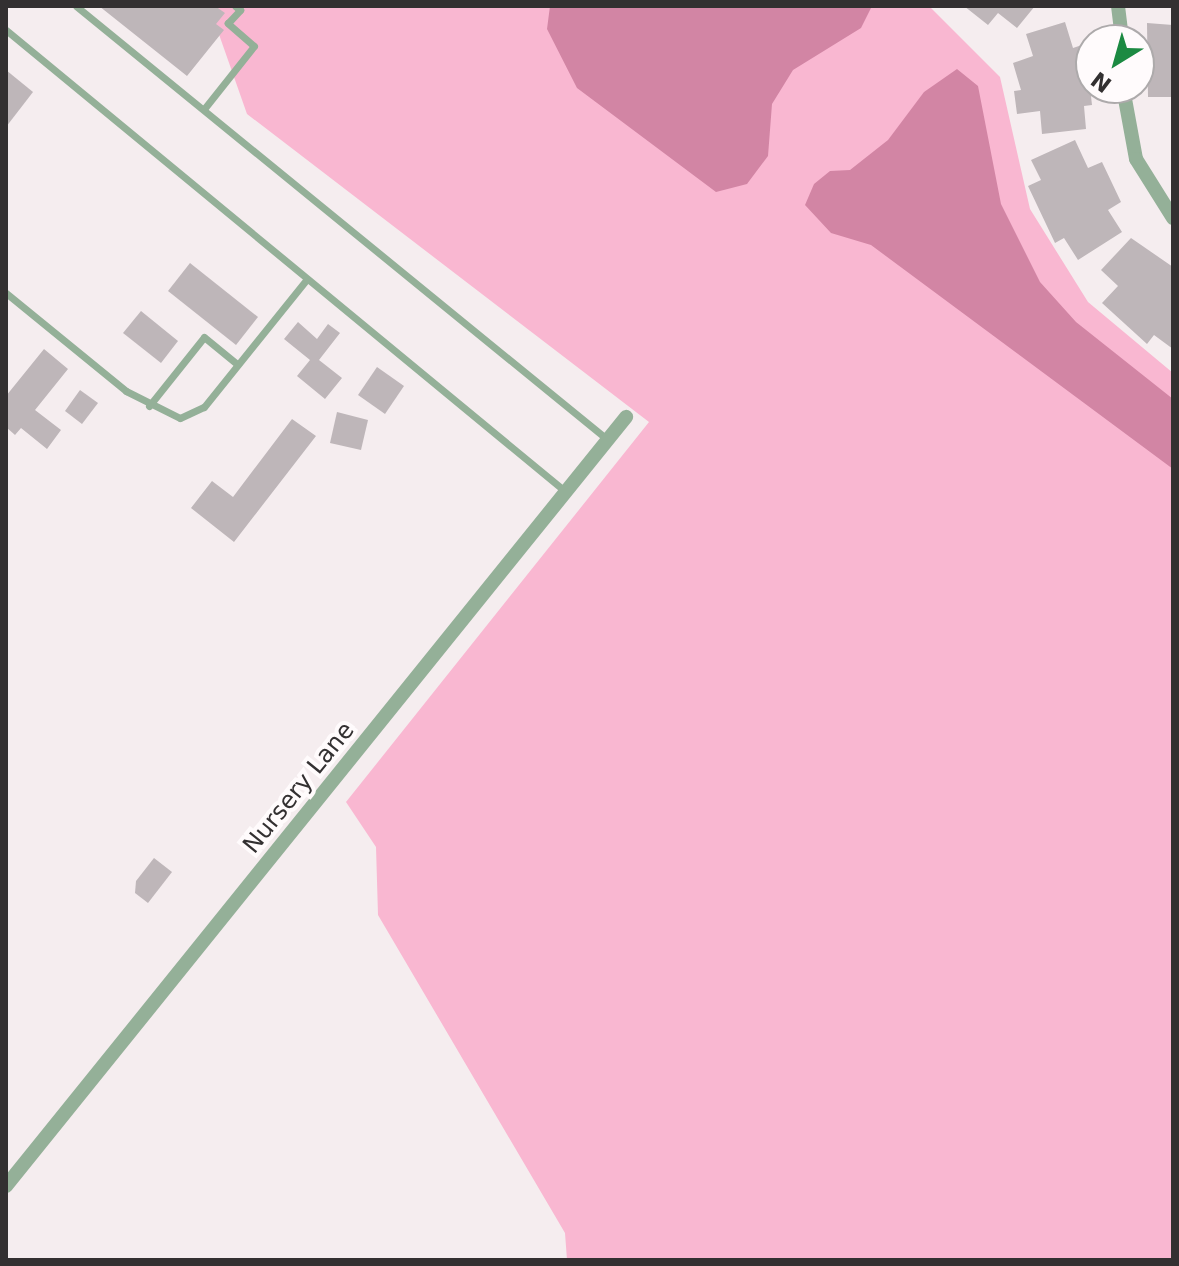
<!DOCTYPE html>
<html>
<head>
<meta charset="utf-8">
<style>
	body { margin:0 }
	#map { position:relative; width:1179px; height:1266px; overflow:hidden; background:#f5edef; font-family:"DejaVu Sans",sans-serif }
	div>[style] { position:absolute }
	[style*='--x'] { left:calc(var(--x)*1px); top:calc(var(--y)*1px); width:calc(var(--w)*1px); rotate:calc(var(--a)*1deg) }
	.green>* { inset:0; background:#f9b7d1 }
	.water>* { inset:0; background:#d285a4 }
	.building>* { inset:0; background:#beb6b9 }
	.lane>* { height:7px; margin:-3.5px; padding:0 3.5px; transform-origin:3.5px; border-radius:3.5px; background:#94b098 }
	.street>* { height:14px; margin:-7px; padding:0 7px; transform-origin:7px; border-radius:7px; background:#94b098 }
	span { translate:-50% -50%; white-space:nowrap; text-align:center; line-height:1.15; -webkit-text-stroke:8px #fffbfc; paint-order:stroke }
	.street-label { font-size:24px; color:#333031 }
	.frame { position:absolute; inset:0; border:8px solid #333031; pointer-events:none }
	.north { position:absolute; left:1075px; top:24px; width:80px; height:80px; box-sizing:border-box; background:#fffbfc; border:2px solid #adaaab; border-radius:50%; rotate:217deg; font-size:22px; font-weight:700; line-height:32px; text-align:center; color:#333031 }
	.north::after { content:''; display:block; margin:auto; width:28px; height:36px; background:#1c8a42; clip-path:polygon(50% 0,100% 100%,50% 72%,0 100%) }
</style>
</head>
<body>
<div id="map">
	<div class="green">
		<i style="clip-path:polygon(209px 6px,929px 6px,1000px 77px,1030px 209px,1088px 302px,1173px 373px,1173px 1260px,567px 1260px,565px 1233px,378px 915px,376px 847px,346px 802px,649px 422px,247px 114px)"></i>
	</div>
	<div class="water">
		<i style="clip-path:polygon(550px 6px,872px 6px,861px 28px,793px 70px,772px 104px,768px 156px,747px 184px,716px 192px,577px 88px,547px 29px)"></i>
		<i style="clip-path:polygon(957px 69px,978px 86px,1001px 204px,1040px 282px,1076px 322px,1173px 399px,1173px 469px,871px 245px,831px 233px,805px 205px,814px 184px,830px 171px,850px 170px,888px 140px,924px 92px)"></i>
	</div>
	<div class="building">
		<i style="clip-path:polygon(99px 6px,215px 6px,225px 13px,216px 24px,224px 30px,187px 76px)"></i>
		<i style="clip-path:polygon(964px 6px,1035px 6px,1017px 28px,998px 13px,988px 25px)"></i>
		<i style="clip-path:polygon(1065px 22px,1073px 48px,1085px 44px,1092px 105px,1084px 106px,1086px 129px,1042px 134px,1040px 111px,1017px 114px,1014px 91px,1021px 90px,1013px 63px,1033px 56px,1026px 34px)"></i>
		<i style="clip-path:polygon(1147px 23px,1173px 25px,1173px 97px,1148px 97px)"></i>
		<i style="clip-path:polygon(6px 70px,33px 92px,6px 127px)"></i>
		<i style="clip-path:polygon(1075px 140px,1088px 168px,1102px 162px,1121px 202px,1108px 210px,1122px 232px,1078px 260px,1064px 238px,1055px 243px,1028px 186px,1041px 180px,1031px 160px)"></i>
		<i style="clip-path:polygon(1131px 238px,1173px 267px,1173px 349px,1154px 335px,1147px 344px,1102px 303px,1118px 286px,1101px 270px)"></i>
		<i style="clip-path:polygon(190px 263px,258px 317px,236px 345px,168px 291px)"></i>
		<i style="clip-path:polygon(141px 311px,178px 341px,161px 363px,123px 333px)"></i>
		<i style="clip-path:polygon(298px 322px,317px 339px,328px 324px,340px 333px,319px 360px,342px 378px,325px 399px,297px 376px,310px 360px,284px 339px)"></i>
		<i style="clip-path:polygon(44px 349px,68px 369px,35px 410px,61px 430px,47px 449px,21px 428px,15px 435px,6px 427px,6px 396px)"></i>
		<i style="clip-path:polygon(377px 367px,404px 386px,385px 414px,358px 395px)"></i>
		<i style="clip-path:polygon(80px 390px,98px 403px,82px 424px,65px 411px)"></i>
		<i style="clip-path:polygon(337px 412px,368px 420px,361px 450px,330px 443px)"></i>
		<i style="clip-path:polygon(292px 419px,316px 436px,234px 542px,191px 508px,212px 481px,233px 497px)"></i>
		<i style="clip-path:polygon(154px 858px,172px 872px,148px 903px,135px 893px,136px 881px)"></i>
	</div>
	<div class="lane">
		<i style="--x:76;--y:6;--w:687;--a:39.21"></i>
		<i style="--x:6;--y:30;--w:726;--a:39.52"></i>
		<i style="--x:204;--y:109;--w:80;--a:-51.6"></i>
		<i style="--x:254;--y:46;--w:35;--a:-139"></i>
		<i style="--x:228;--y:23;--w:18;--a:-47"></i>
		<i style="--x:240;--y:10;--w:6;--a:-141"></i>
		<i style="--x:6;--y:293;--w:155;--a:39.2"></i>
		<i style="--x:126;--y:391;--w:60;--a:26.6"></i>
		<i style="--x:180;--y:418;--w:26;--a:-25"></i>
		<i style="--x:204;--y:407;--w:163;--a:-51.2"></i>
		<i style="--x:149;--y:406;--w:88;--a:-51.4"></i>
		<i style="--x:204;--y:337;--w:43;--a:39.3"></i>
	</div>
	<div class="street">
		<i style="--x:1118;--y:6;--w:34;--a:83"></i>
		<i style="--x:1123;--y:88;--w:72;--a:79.6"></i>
		<i style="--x:1136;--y:159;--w:70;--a:57.9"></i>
		<i style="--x:6;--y:1186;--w:988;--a:-51.12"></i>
	</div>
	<div class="street-label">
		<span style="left:299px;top:788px;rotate:-51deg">Nursery Lane</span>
	</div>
	<div class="frame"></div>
	<div class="north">N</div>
</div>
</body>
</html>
